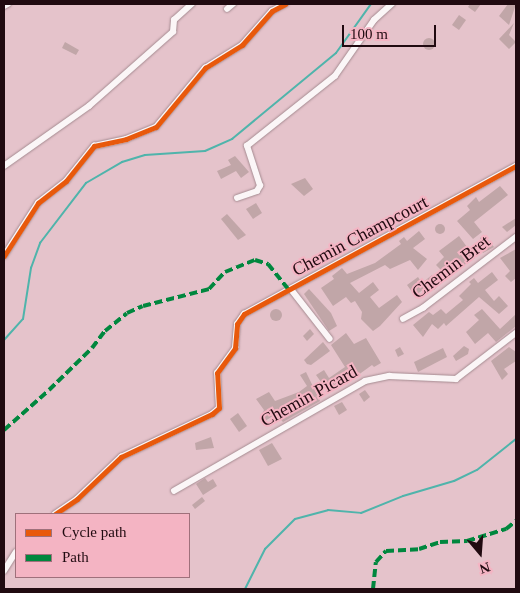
<!DOCTYPE html>
<html>
<head>
<meta charset="utf-8">
<style>
	body { margin:0 }
	#map { position:relative; width:520px; height:593px; overflow:hidden; background:#e5c3cb; font-family:"Times New Roman",serif }
	div>[style] { position:absolute }
	[style*='--x'] { left:calc(var(--x)*1px); top:calc(var(--y)*1px); width:calc(var(--w)*1px); rotate:calc(var(--a)*1deg) }
	.stream>* { height:2px; margin:-1px; padding:0 1px; transform-origin:1px; border-radius:1px; background:#4fb4ab }
	.building>* { inset:0; background:#c1a6a8 }
	.round { border-radius:50% }
	.roads { filter:drop-shadow(0 0 1px #a58b91) drop-shadow(0 0 1px #a58b91) }
	.street>* { height:5.5px; margin:-2.75px; padding:0 2.75px; transform-origin:2.75px; border-radius:2.75px; background:#fbf6f7 }
	.quiet>* { height:4px; margin-top:-2px; transform-origin:0; background:repeating-linear-gradient(90deg,#00873e 0 8px,transparent 0 12px) }
	.cycleway>* { height:5px; margin:-2.5px; padding:0 2.5px; transform-origin:2.5px; border-radius:2.5px; background:#e8590c }
	span { translate:-50% -50%; white-space:nowrap; text-align:center; line-height:1.15; -webkit-text-stroke:4px #f4b4c3; paint-order:stroke }
	.street-label { font-size:18px; color:#200a10 }
	.frame { position:absolute; inset:0; border:5px solid #200a10; pointer-events:none }
	.legend { position:absolute; left:15px; top:513px; width:175px; height:65px; box-sizing:border-box; background:#f4b4c3; border:1px solid #9f707b; margin:0; padding:6px 9px; list-style:none; font-size:15px; color:#200a10 }
	.legend li { display:flex; align-items:center; gap:10px; height:25px }
	.legend b { width:25px; border:1px solid #9f707b }
	.north { position:absolute; left:455px; top:528px; width:50px; height:50px; -webkit-text-stroke:4px #f4b4c3; paint-order:stroke; rotate:162deg; font-size:14px; font-weight:700; line-height:20px; text-align:center; color:#200a10 }
	.north::after { content:''; display:block; margin:auto; width:18px; height:22px; background:#200a10; clip-path:polygon(50% 0,100% 100%,50% 72%,0 100%) }
	.scale { position:absolute; left:342px; top:25px; width:94px; height:22px; box-sizing:border-box; border:2px solid #200a10; border-top:0; padding-left:6px; font-size:15px; line-height:18px; white-space:nowrap; color:#200a10; -webkit-text-stroke:4px #f4b4c3; paint-order:stroke }
</style>
</head>
<body>
<div id="map">
	<div class="stream">
		<i style="--x:4;--y:340;--w:28;--a:-48"></i>
		<i style="--x:23;--y:319;--w:52;--a:-81.1"></i>
		<i style="--x:31;--y:268;--w:27;--a:-70"></i>
		<i style="--x:40;--y:243;--w:76;--a:-52.5"></i>
		<i style="--x:86;--y:183;--w:42;--a:-30.3"></i>
		<i style="--x:122;--y:162;--w:24;--a:-17"></i>
		<i style="--x:145;--y:155;--w:60;--a:-3.8"></i>
		<i style="--x:205;--y:151;--w:30;--a:-24"></i>
		<i style="--x:232;--y:139;--w:135;--a:-39.6"></i>
		<i style="--x:336;--y:53;--w:60;--a:-54.5"></i>
		<i style="--x:245;--y:589;--w:45;--a:-63.4"></i>
		<i style="--x:265;--y:549;--w:42;--a:-45"></i>
		<i style="--x:295;--y:519;--w:34;--a:-15"></i>
		<i style="--x:328;--y:510;--w:33;--a:5"></i>
		<i style="--x:361;--y:513;--w:45;--a:-22"></i>
		<i style="--x:403;--y:496;--w:53;--a:-16.4"></i>
		<i style="--x:454;--y:481;--w:25;--a:-26"></i>
		<i style="--x:477;--y:470;--w:50;--a:-38.5"></i>
	</div>
	<div class="building">
		<i style="clip-path:polygon(470px 4px,481px 4px,475px 12px,468px 7px)"></i>
		<i style="clip-path:polygon(508px 4px,516px 4px,509px 25px,499px 16px)"></i>
		<i style="clip-path:polygon(459px 15px,466px 20px,459px 30px,452px 25px)"></i>
		<i style="clip-path:polygon(514px 23px,509px 35px,516px 42px,509px 49px,499px 39px)"></i>
		<i class="round" style="left:423px;top:38px;width:12px;height:12px"></i>
		<i style="clip-path:polygon(65px 42px,79px 50px,76px 55px,62px 48px)"></i>
		<i style="clip-path:polygon(235px 156px,249px 172px,241px 178px,236px 171px,221px 179px,217px 171px,231px 165px,228px 160px)"></i>
		<i style="clip-path:polygon(305px 178px,313px 189px,304px 196px,291px 184px)"></i>
		<i style="clip-path:polygon(500px 186px,508px 195px,474px 222px,482px 232px,473px 239px,457px 221px,470px 210px,467px 206px,476px 197px,479px 202px)"></i>
		<i style="clip-path:polygon(256px 203px,262px 213px,253px 219px,246px 209px)"></i>
		<i style="clip-path:polygon(227px 214px,246px 235px,238px 240px,221px 219px)"></i>
		<i style="clip-path:polygon(516px 218px,516px 225px,507px 232px,502px 227px)"></i>
		<i class="round" style="left:435px;top:224px;width:10px;height:10px"></i>
		<i style="clip-path:polygon(419px 231px,425px 239px,413px 248px,427px 259px,418px 270px,410px 260px,390px 269px,385px 265px,350px 283px,359px 293px,373px 282px,379px 290px,370px 297px,379px 308px,397px 295px,402px 302px,380px 326px,373px 331px,361px 319px,362px 312px,355px 301px,351px 303px,346px 297px,333px 306px,321px 288px,334px 279px,332px 276px,342px 268px,347px 274px,375px 263px,401px 244px,399px 241px,404px 237px,407px 241px)"></i>
		<i style="clip-path:polygon(484px 235px,494px 247px,483px 253px,479px 247px,484px 243px,480px 238px)"></i>
		<i style="clip-path:polygon(459px 236px,475px 258px,458px 269px,456px 267px,434px 290px,430px 284px,415px 296px,407px 285px,418px 277px,422px 283px,432px 275px,435px 278px,442px 271px,436px 265px,444px 257px,439px 251px)"></i>
		<i style="clip-path:polygon(516px 249px,516px 278px,511px 282px,505px 276px,510px 271px,500px 258px)"></i>
		<i style="clip-path:polygon(492px 272px,498px 280px,485px 290px,494px 301px,499px 296px,508px 306px,499px 314px,479px 297px,446px 326px,444px 323px,438px 329px,432px 324px,423px 337px,413px 325px,429px 312px,433px 315px,441px 309px,446px 314px,463px 300px,459px 296px,471px 284px,469px 282px,474px 278px,478px 283px)"></i>
		<i style="clip-path:polygon(309px 289px,331px 313px,337px 326px,329px 331px,304px 294px)"></i>
		<i class="round" style="left:270px;top:309px;width:12px;height:12px"></i>
		<i style="clip-path:polygon(482px 309px,500px 329px,516px 314px,516px 326px,496px 342px,488px 333px,475px 344px,466px 332px,479px 320px,474px 315px)"></i>
		<i style="clip-path:polygon(310px 329px,314px 334px,307px 341px,303px 336px)"></i>
		<i style="clip-path:polygon(346px 333px,354px 344px,366px 338px,381px 363px,374px 367px,372px 365px,354px 378px,350px 377px,326px 389px,316px 375px,324px 370px,329px 378px,345px 367px,331px 345px)"></i>
		<i style="clip-path:polygon(323px 342px,330px 351px,311px 365px,307px 364px,304px 360px)"></i>
		<i style="clip-path:polygon(464px 346px,469px 349px,468px 354px,456px 361px,453px 356px)"></i>
		<i style="clip-path:polygon(400px 347px,404px 354px,398px 357px,395px 350px)"></i>
		<i style="clip-path:polygon(509px 347px,516px 352px,516px 361px,504px 369px,508px 374px,502px 380px,491px 361px)"></i>
		<i style="clip-path:polygon(443px 348px,447px 357px,418px 372px,414px 362px)"></i>
		<i style="clip-path:polygon(306px 372px,320px 401px,283px 422px,276px 414px,265px 421px,261px 416px,264px 410px,256px 399px,269px 392px,275px 401px,299px 392px,307px 386px,300px 375px)"></i>
		<i style="clip-path:polygon(365px 390px,370px 397px,364px 402px,359px 394px)"></i>
		<i style="clip-path:polygon(342px 402px,347px 410px,339px 415px,334px 406px)"></i>
		<i style="clip-path:polygon(238px 413px,247px 426px,239px 432px,230px 419px)"></i>
		<i style="clip-path:polygon(211px 437px,214px 448px,196px 450px,195px 443px)"></i>
		<i style="clip-path:polygon(272px 443px,282px 459px,268px 466px,259px 450px)"></i>
		<i style="clip-path:polygon(205px 478px,208px 482px,213px 479px,217px 486px,203px 495px,196px 484px)"></i>
		<i style="clip-path:polygon(202px 497px,205px 501px,195px 509px,192px 505px)"></i>
	</div>
	<div class="roads">
		<div class="street">
			<i style="--x:4;--y:6;--w:4;--a:-27"></i>
			<i style="--x:227;--y:9;--w:8;--a:-40"></i>
			<i style="--x:4;--y:166;--w:104;--a:-35.2"></i>
			<i style="--x:89;--y:106;--w:112;--a:-41.4"></i>
			<i style="--x:173;--y:32;--w:12;--a:-85"></i>
			<i style="--x:174;--y:20;--w:24;--a:-42"></i>
			<i style="--x:237;--y:198;--w:21;--a:-19"></i>
			<i style="--x:257;--y:191;--w:6;--a:-59"></i>
			<i style="--x:260;--y:186;--w:42;--a:-108"></i>
			<i style="--x:247;--y:146;--w:112;--a:-38.5"></i>
			<i style="--x:335;--y:76;--w:68;--a:-55.1"></i>
			<i style="--x:374;--y:20;--w:24;--a:-42"></i>
			<i style="--x:4;--y:256;--w:63;--a:-57.3"></i>
			<i style="--x:38;--y:203;--w:36;--a:-38"></i>
			<i style="--x:66;--y:181;--w:45;--a:-51.3"></i>
			<i style="--x:94;--y:146;--w:33;--a:-12"></i>
			<i style="--x:126;--y:139;--w:32;--a:-22"></i>
			<i style="--x:156;--y:127;--w:77;--a:-50.3"></i>
			<i style="--x:205;--y:68;--w:44;--a:-31.9"></i>
			<i style="--x:242;--y:45;--w:45;--a:-48.6"></i>
			<i style="--x:272;--y:11;--w:15;--a:-28"></i>
			<i style="--x:291;--y:289;--w:63;--a:52"></i>
			<i style="--x:403;--y:319;--w:23;--a:-29"></i>
			<i style="--x:423;--y:308;--w:117;--a:-37.4"></i>
			<i style="--x:174;--y:491;--w:220;--a:-29.9"></i>
			<i style="--x:365;--y:381;--w:25;--a:-12"></i>
			<i style="--x:389;--y:376;--w:67;--a:2.6"></i>
			<i style="--x:456;--y:379;--w:76;--a:-37.5"></i>
			<i style="--x:55;--y:514;--w:27;--a:-34"></i>
			<i style="--x:77;--y:499;--w:61;--a:-43.7"></i>
			<i style="--x:121;--y:457;--w:101;--a:-25.3"></i>
			<i style="--x:212;--y:414;--w:9;--a:-41"></i>
			<i style="--x:219;--y:408;--w:35;--a:-93"></i>
			<i style="--x:217;--y:373;--w:31;--a:-54"></i>
			<i style="--x:235;--y:348;--w:24;--a:-85"></i>
			<i style="--x:237;--y:324;--w:12;--a:-55"></i>
			<i style="--x:244;--y:314;--w:310;--a:-28.6"></i>
			<i style="--x:4;--y:571;--w:22;--a:-58"></i>
		</div>
	</div>
	<div class="quiet">
		<i style="--x:4;--y:430;--w:60;--a:-41.6"></i>
		<i style="--x:49;--y:390;--w:60;--a:-44.3"></i>
		<i style="--x:92;--y:348;--w:21;--a:-53"></i>
		<i style="--x:105;--y:331;--w:28;--a:-39"></i>
		<i style="--x:127;--y:313;--w:17;--a:-24"></i>
		<i style="--x:143;--y:306;--w:68;--a:-14.4"></i>
		<i style="--x:209;--y:289;--w:23;--a:-47"></i>
		<i style="--x:225;--y:272;--w:32;--a:-22"></i>
		<i style="--x:255;--y:260;--w:14;--a:17"></i>
		<i style="--x:268;--y:264;--w:33;--a:51"></i>
		<i style="--x:373;--y:589;--w:27;--a:-84"></i>
		<i style="--x:376;--y:562;--w:15;--a:-48"></i>
		<i style="--x:386;--y:551;--w:33;--a:-3"></i>
		<i style="--x:419;--y:549;--w:22;--a:-18"></i>
		<i style="--x:440;--y:542;--w:27;--a:-2"></i>
		<i style="--x:467;--y:541;--w:41;--a:-17.1"></i>
		<i style="--x:506;--y:529;--w:13;--a:-39"></i>
	</div>
	<div class="cycleway">
		<i style="--x:4;--y:256;--w:63;--a:-57.3"></i>
		<i style="--x:38;--y:203;--w:36;--a:-38"></i>
		<i style="--x:66;--y:181;--w:45;--a:-51.3"></i>
		<i style="--x:94;--y:146;--w:33;--a:-12"></i>
		<i style="--x:126;--y:139;--w:32;--a:-22"></i>
		<i style="--x:156;--y:127;--w:77;--a:-50.3"></i>
		<i style="--x:205;--y:68;--w:44;--a:-31.9"></i>
		<i style="--x:242;--y:45;--w:45;--a:-48.6"></i>
		<i style="--x:272;--y:11;--w:15;--a:-28"></i>
		<i style="--x:55;--y:514;--w:27;--a:-34"></i>
		<i style="--x:77;--y:499;--w:61;--a:-43.7"></i>
		<i style="--x:121;--y:457;--w:101;--a:-25.3"></i>
		<i style="--x:212;--y:414;--w:9;--a:-41"></i>
		<i style="--x:219;--y:408;--w:35;--a:-93"></i>
		<i style="--x:217;--y:373;--w:31;--a:-54"></i>
		<i style="--x:235;--y:348;--w:24;--a:-85"></i>
		<i style="--x:237;--y:324;--w:12;--a:-55"></i>
		<i style="--x:244;--y:314;--w:310;--a:-28.6"></i>
	</div>
	<div class="street-label">
		<span style="left:360px;top:236px;rotate:-28deg">Chemin Champcourt</span>
		<span style="left:451px;top:267px;rotate:-37deg">Chemin Bret</span>
		<span style="left:309px;top:396px;rotate:-29deg">Chemin Picard</span>
	</div>
	<div class="frame"></div>
	<ul class="legend">
	<li><b style="height:6px;background:#e8590c"></b>Cycle path</li>
	<li><b style="height:6px;background:#00873e"></b>Path</li>
	</ul>
	<div class="north">N</div>
	<div class="scale">100 m</div>
</div>
</body>
</html>
